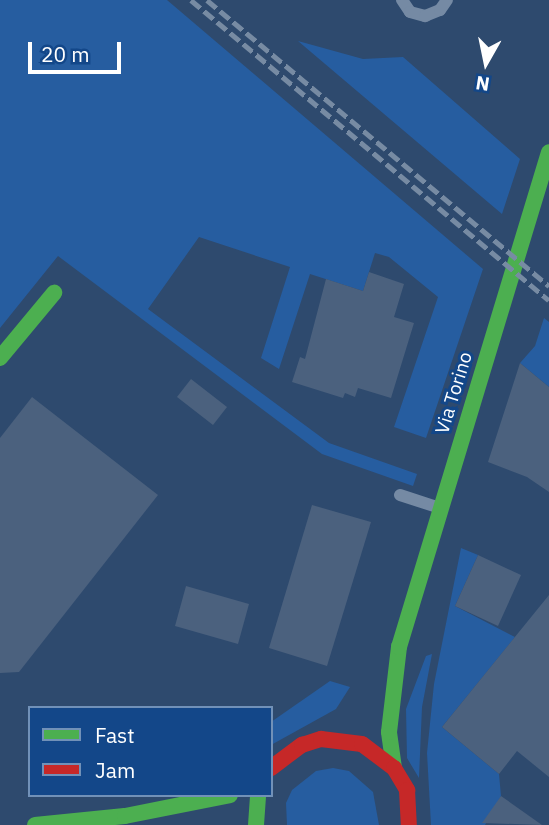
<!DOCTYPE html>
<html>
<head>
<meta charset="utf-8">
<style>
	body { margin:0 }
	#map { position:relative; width:549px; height:825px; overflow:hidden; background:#2e4a6e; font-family:"IBM Plex Sans",sans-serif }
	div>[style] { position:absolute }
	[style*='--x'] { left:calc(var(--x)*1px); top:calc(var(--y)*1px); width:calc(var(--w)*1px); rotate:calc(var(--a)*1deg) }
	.green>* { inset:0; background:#265da0 }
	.building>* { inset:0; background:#4b617e }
	.lane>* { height:12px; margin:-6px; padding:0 6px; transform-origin:6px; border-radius:6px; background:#758aa4 }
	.fast>* { height:16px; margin:-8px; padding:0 8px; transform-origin:8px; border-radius:8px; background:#4caf50 }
	.jam>* { height:16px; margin:-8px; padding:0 8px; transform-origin:8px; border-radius:8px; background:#c62828 }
	.rail>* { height:5px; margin-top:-2.5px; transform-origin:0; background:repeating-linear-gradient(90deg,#778ba3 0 12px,transparent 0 17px) }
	span { translate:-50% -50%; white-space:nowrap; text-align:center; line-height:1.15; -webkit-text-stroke:6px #134789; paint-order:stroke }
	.street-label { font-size:19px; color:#fff }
	.legend { position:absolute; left:28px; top:706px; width:245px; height:91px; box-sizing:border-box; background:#134789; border:2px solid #7191b8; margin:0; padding:9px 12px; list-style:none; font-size:21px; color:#fff }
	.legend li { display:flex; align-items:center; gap:14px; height:35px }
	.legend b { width:35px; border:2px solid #7191b8 }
	.north { position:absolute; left:451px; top:28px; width:70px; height:70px; -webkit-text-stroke:5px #134789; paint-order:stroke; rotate:189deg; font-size:19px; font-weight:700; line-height:28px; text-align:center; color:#fff }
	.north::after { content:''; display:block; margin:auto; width:24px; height:32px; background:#fff; clip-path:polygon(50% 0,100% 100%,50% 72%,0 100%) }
	.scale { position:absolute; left:28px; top:42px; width:93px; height:32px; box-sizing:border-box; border:4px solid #fff; border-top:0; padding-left:9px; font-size:21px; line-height:24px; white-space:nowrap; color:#fff; -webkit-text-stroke:5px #134789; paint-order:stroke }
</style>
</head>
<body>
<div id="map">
	<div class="green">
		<i style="clip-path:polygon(0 0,167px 0,483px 269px,426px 438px,394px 427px,438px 297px,389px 257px,375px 253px,363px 291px,310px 274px,279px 369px,261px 358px,290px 267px,199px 237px,148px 309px,329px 443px,417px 474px,413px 486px,322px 454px,58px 256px,0 328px)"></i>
		<i style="clip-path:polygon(298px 41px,363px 59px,403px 57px,520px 159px,502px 214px)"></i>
		<i style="clip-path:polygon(544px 318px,549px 322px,549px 387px,520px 363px,535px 346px)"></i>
		<i style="clip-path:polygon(461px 548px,478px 555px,455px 606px,515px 637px,442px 727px,499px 774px,501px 796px,485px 825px,431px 825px,427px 753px,434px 684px)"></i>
		<i style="clip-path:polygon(432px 654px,422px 707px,419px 778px,407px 758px,406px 709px,426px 656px)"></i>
		<i style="clip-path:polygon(330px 681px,350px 687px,336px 709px,271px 745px,271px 722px)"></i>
		<i style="clip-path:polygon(333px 768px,349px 771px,373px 792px,379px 825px,287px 825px,286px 803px,292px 790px,316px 771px)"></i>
	</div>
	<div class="building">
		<i style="clip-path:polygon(369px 272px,404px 284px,394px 317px,414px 323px,391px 398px,358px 388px,355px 397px,345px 393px,343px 398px,292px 382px,300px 357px,305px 359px,326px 279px,363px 291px)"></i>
		<i style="clip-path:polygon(520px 363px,549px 387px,549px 492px,527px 477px,488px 462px)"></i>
		<i style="clip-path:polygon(191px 379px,227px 407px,213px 425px,177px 397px)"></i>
		<i style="clip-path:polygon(32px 397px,158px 495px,19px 672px,0 673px,0 438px)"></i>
		<i style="clip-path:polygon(312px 505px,371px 522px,327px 666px,269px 648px)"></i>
		<i style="clip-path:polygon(478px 555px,521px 575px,498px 626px,455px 606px)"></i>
		<i style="clip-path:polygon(186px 586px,249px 604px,238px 644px,175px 626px)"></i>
		<i style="clip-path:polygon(549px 595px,549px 777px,517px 751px,499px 774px,442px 727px)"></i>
		<i style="clip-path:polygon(501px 796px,542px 825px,482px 823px)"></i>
	</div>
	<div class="lane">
		<i style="--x:402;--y:0;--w:14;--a:56"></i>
		<i style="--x:410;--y:12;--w:16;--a:15"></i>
		<i style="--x:425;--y:16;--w:16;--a:-22"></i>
		<i style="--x:440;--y:10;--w:12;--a:-55"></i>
		<i style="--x:400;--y:495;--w:40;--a:18"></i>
	</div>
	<div class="fast">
		<i style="--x:0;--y:358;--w:85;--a:-50.3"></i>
		<i style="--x:394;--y:768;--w:36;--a:-98"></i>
		<i style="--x:389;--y:732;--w:86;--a:-83.3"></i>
		<i style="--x:399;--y:647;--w:517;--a:-73.14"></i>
		<i style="--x:35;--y:825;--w:90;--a:-5.7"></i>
		<i style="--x:125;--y:816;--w:107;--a:-11.3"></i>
		<i style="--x:256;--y:825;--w:30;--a:-86"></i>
	</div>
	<div class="jam">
		<i style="--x:271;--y:768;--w:39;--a:-37"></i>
		<i style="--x:302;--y:745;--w:20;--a:-18"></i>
		<i style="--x:321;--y:739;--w:41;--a:7"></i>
		<i style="--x:362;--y:744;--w:40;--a:37"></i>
		<i style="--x:394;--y:768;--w:26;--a:59"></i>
		<i style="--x:407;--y:790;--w:35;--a:87"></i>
	</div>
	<div class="rail">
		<i style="--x:191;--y:0;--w:467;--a:40"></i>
		<i style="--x:207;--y:0;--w:446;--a:39.9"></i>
	</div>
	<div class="street-label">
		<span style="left:454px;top:393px;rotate:-73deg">Via Torino</span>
	</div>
	<ul class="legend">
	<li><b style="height:9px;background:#4caf50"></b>Fast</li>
	<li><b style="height:9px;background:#c62828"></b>Jam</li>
	</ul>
	<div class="north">N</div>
	<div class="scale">20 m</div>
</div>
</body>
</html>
